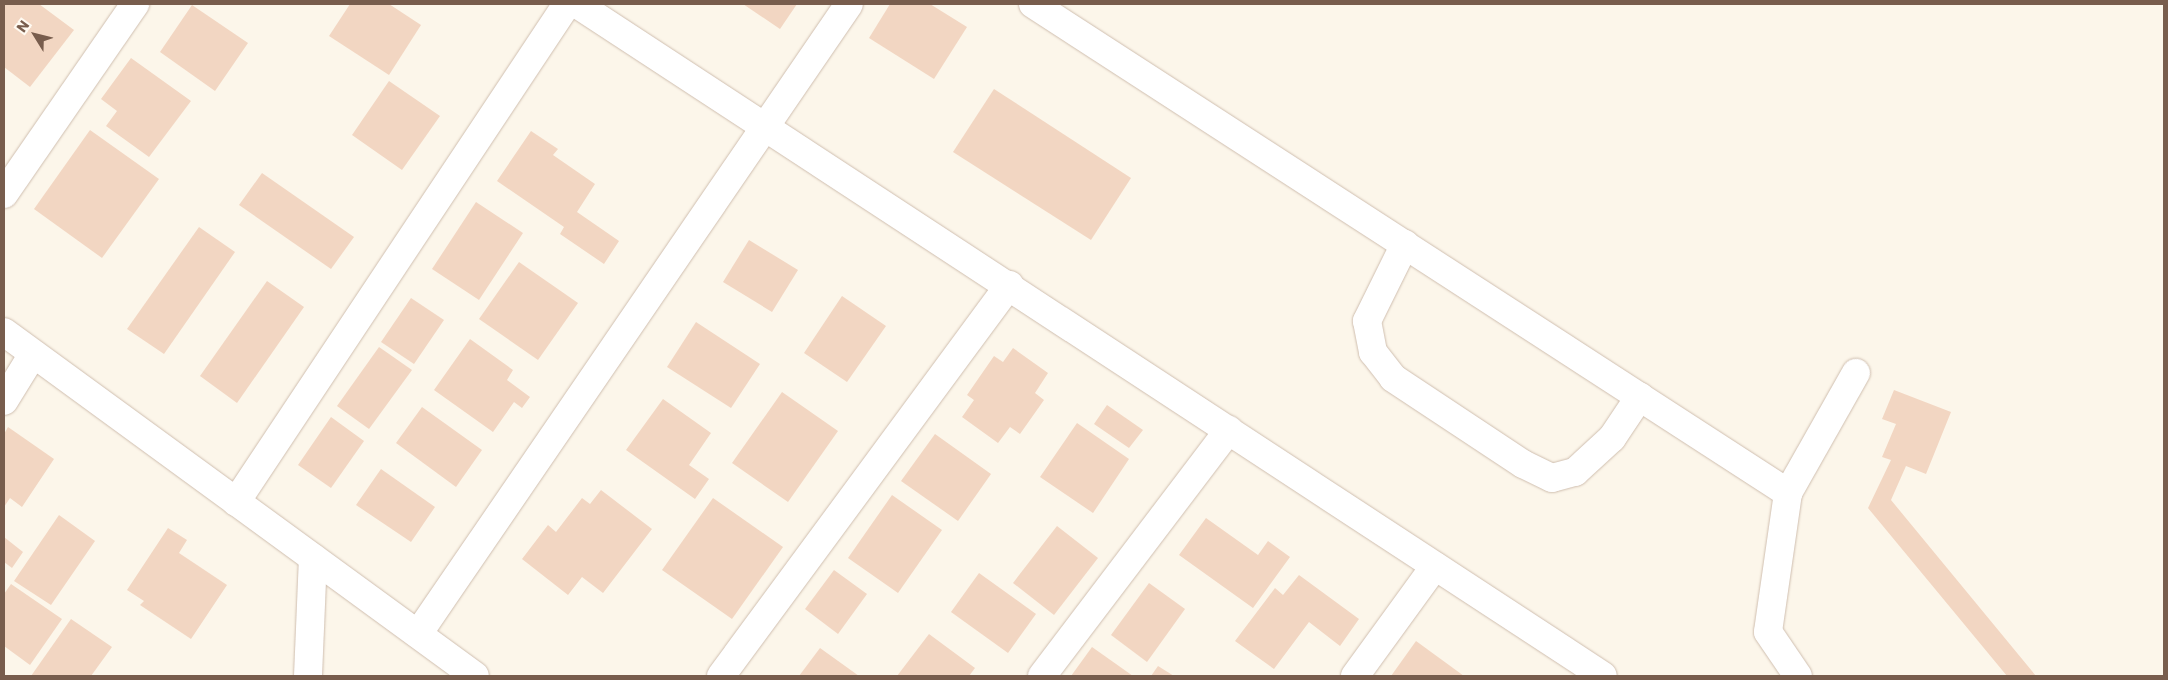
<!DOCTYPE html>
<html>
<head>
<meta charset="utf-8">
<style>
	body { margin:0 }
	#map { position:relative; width:2168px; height:680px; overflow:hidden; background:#fcf6ea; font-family:Poppins,sans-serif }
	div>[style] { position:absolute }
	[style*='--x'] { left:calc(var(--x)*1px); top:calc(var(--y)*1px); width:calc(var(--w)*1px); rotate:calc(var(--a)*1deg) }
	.building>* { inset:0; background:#f2d6c2 }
	.roads { filter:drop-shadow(0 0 1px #cfbeaf) drop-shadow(0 0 1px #cfbeaf) }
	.minor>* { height:28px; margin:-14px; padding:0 14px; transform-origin:14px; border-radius:14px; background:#fff }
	span { translate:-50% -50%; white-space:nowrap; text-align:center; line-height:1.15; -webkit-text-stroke:5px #fffaf1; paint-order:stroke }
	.frame { position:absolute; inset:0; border:5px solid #785d4d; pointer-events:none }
	.north { position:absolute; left:10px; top:10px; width:50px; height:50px; -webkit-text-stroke:4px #fffaf1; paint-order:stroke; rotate:306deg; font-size:14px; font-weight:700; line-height:20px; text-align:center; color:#785d4d }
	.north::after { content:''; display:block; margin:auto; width:18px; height:22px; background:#785d4d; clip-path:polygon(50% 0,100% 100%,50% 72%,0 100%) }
</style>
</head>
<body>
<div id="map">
	<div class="building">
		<i style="clip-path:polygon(4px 4px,39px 4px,74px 30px,30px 87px,4px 67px)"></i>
		<i style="clip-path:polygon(350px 4px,389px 4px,421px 25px,389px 75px,329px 36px)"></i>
		<i style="clip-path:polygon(743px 4px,797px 4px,780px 29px)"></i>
		<i style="clip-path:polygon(890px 4px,930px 4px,967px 27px,934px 79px,869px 38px)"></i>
		<i style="clip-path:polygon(192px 5px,248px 43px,215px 91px,160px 52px)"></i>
		<i style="clip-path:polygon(131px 58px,191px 101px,149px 157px,106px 126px,117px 111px,101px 99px)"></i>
		<i style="clip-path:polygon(389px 81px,440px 116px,402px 170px,352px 135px)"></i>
		<i style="clip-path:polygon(994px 89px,1131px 178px,1091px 240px,953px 152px)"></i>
		<i style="clip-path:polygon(90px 130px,159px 179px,102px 258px,34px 209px)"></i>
		<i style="clip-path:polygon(531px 131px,558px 149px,553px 155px,595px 184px,577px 212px,619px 241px,604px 264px,560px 234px,564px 227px,497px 181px)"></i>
		<i style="clip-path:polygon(262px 173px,354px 237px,331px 269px,239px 205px)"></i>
		<i style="clip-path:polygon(476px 202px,523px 233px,479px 300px,432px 269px)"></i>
		<i style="clip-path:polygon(199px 227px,235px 252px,164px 354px,127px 329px)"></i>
		<i style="clip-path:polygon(749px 240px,798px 270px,772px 312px,723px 282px)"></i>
		<i style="clip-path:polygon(519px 262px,578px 303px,538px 360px,479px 319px)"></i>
		<i style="clip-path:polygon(267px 281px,304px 307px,237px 403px,200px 376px)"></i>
		<i style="clip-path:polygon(842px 296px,886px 326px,847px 382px,804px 353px)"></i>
		<i style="clip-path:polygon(411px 298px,444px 320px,414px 364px,381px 342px)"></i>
		<i style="clip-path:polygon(696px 322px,760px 364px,731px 408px,667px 367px)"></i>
		<i style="clip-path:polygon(470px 339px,513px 370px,507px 380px,530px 397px,522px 408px,514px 402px,493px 432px,434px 390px)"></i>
		<i style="clip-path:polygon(379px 347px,412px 370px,369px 429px,337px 406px)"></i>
		<i style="clip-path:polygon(1013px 348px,1048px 373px,1035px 393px,1044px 400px,1020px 434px,1010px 427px,998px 443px,962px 417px,974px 400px,967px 395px,994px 356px,1003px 362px)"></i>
		<i style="clip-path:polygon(1894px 390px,1951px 412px,1926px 474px,1906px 466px,1891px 500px,2036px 676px,2007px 676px,1868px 508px,1891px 460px,1882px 457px,1896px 424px,1882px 419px)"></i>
		<i style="clip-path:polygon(782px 392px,838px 431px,788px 502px,732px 463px)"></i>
		<i style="clip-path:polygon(663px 399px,711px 433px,689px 465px,709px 479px,695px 499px,626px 450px)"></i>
		<i style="clip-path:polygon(1107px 405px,1143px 430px,1129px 448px,1094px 424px)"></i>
		<i style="clip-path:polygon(422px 407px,482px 450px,456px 487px,396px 443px)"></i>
		<i style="clip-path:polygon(331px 417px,364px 441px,331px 488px,298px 465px)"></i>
		<i style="clip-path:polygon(1077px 423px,1129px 459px,1093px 513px,1040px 477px)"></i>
		<i style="clip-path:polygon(8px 427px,54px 459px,22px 507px,10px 498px,4px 507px,4px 434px)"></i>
		<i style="clip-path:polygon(935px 434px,991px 474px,958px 521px,901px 481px)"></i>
		<i style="clip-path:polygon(381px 469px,435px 507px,411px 542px,356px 505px)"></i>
		<i style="clip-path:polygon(601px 490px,652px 529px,603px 593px,582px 577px,568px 595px,522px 559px,548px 525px,556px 532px,582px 498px,590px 504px)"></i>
		<i style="clip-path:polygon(892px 495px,942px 530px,898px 593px,848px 558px)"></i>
		<i style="clip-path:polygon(713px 498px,783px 547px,732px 619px,662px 570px)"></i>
		<i style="clip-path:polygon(59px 515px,95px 541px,51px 605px,14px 581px)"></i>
		<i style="clip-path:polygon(1206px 518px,1258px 555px,1268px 541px,1290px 557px,1253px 608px,1179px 555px)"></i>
		<i style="clip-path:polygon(1057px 526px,1098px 558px,1054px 615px,1013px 583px)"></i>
		<i style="clip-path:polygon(168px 528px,187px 540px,179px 553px,227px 585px,191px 639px,140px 605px,144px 601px,127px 590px)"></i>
		<i style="clip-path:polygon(4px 537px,23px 552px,12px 568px,4px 562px)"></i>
		<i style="clip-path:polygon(834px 570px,867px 594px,838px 634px,805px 609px)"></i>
		<i style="clip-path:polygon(979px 573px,1036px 614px,1008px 653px,951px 612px)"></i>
		<i style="clip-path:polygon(1299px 575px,1359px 619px,1340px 646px,1309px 622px,1274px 669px,1235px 641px,1275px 588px,1283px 595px)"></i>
		<i style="clip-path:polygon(1149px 583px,1185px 609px,1147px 662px,1111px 635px)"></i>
		<i style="clip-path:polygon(11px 584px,62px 619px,30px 665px,4px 646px,4px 594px)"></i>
		<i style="clip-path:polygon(71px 619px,112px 647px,91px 676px,31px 676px)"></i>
		<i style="clip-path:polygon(929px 634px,975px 668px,969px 676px,897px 676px)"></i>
		<i style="clip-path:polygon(1416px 641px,1464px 676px,1391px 676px)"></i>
		<i style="clip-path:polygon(1092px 647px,1133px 676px,1071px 676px)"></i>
		<i style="clip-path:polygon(820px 648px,859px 676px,799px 676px)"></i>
		<i style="clip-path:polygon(1158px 666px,1174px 676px,1151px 676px)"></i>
	</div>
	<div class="roads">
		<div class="minor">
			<i style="--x:577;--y:4;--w:1226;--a:33.22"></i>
			<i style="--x:1033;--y:4;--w:900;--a:32.93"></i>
			<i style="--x:1788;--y:493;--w:140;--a:98.2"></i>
			<i style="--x:1768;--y:632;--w:53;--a:55.7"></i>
			<i style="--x:4;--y:194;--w:231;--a:-55.4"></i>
			<i style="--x:1405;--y:244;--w:86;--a:116.3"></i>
			<i style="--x:1367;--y:321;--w:32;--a:79"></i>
			<i style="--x:1373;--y:352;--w:33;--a:52"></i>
			<i style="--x:1393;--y:378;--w:156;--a:33.5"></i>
			<i style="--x:1523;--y:464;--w:32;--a:26"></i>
			<i style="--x:1552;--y:478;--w:24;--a:-15"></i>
			<i style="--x:1575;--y:472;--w:50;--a:-42.6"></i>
			<i style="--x:1612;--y:438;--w:50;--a:-56.3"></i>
			<i style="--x:4;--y:332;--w:583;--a:36.14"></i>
			<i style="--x:4;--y:401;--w:55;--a:-58.3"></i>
			<i style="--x:1788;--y:493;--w:138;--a:-60.5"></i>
			<i style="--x:236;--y:502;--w:598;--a:-56.39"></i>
			<i style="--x:418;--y:634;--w:763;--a:-55.62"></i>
			<i style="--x:308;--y:676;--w:118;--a:-87.6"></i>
			<i style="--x:721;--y:676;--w:486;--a:-53.6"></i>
			<i style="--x:1042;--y:676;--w:309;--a:-52.8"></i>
			<i style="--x:1355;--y:676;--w:136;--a:-54"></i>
		</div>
	</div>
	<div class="frame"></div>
	<div class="north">N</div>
</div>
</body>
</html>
